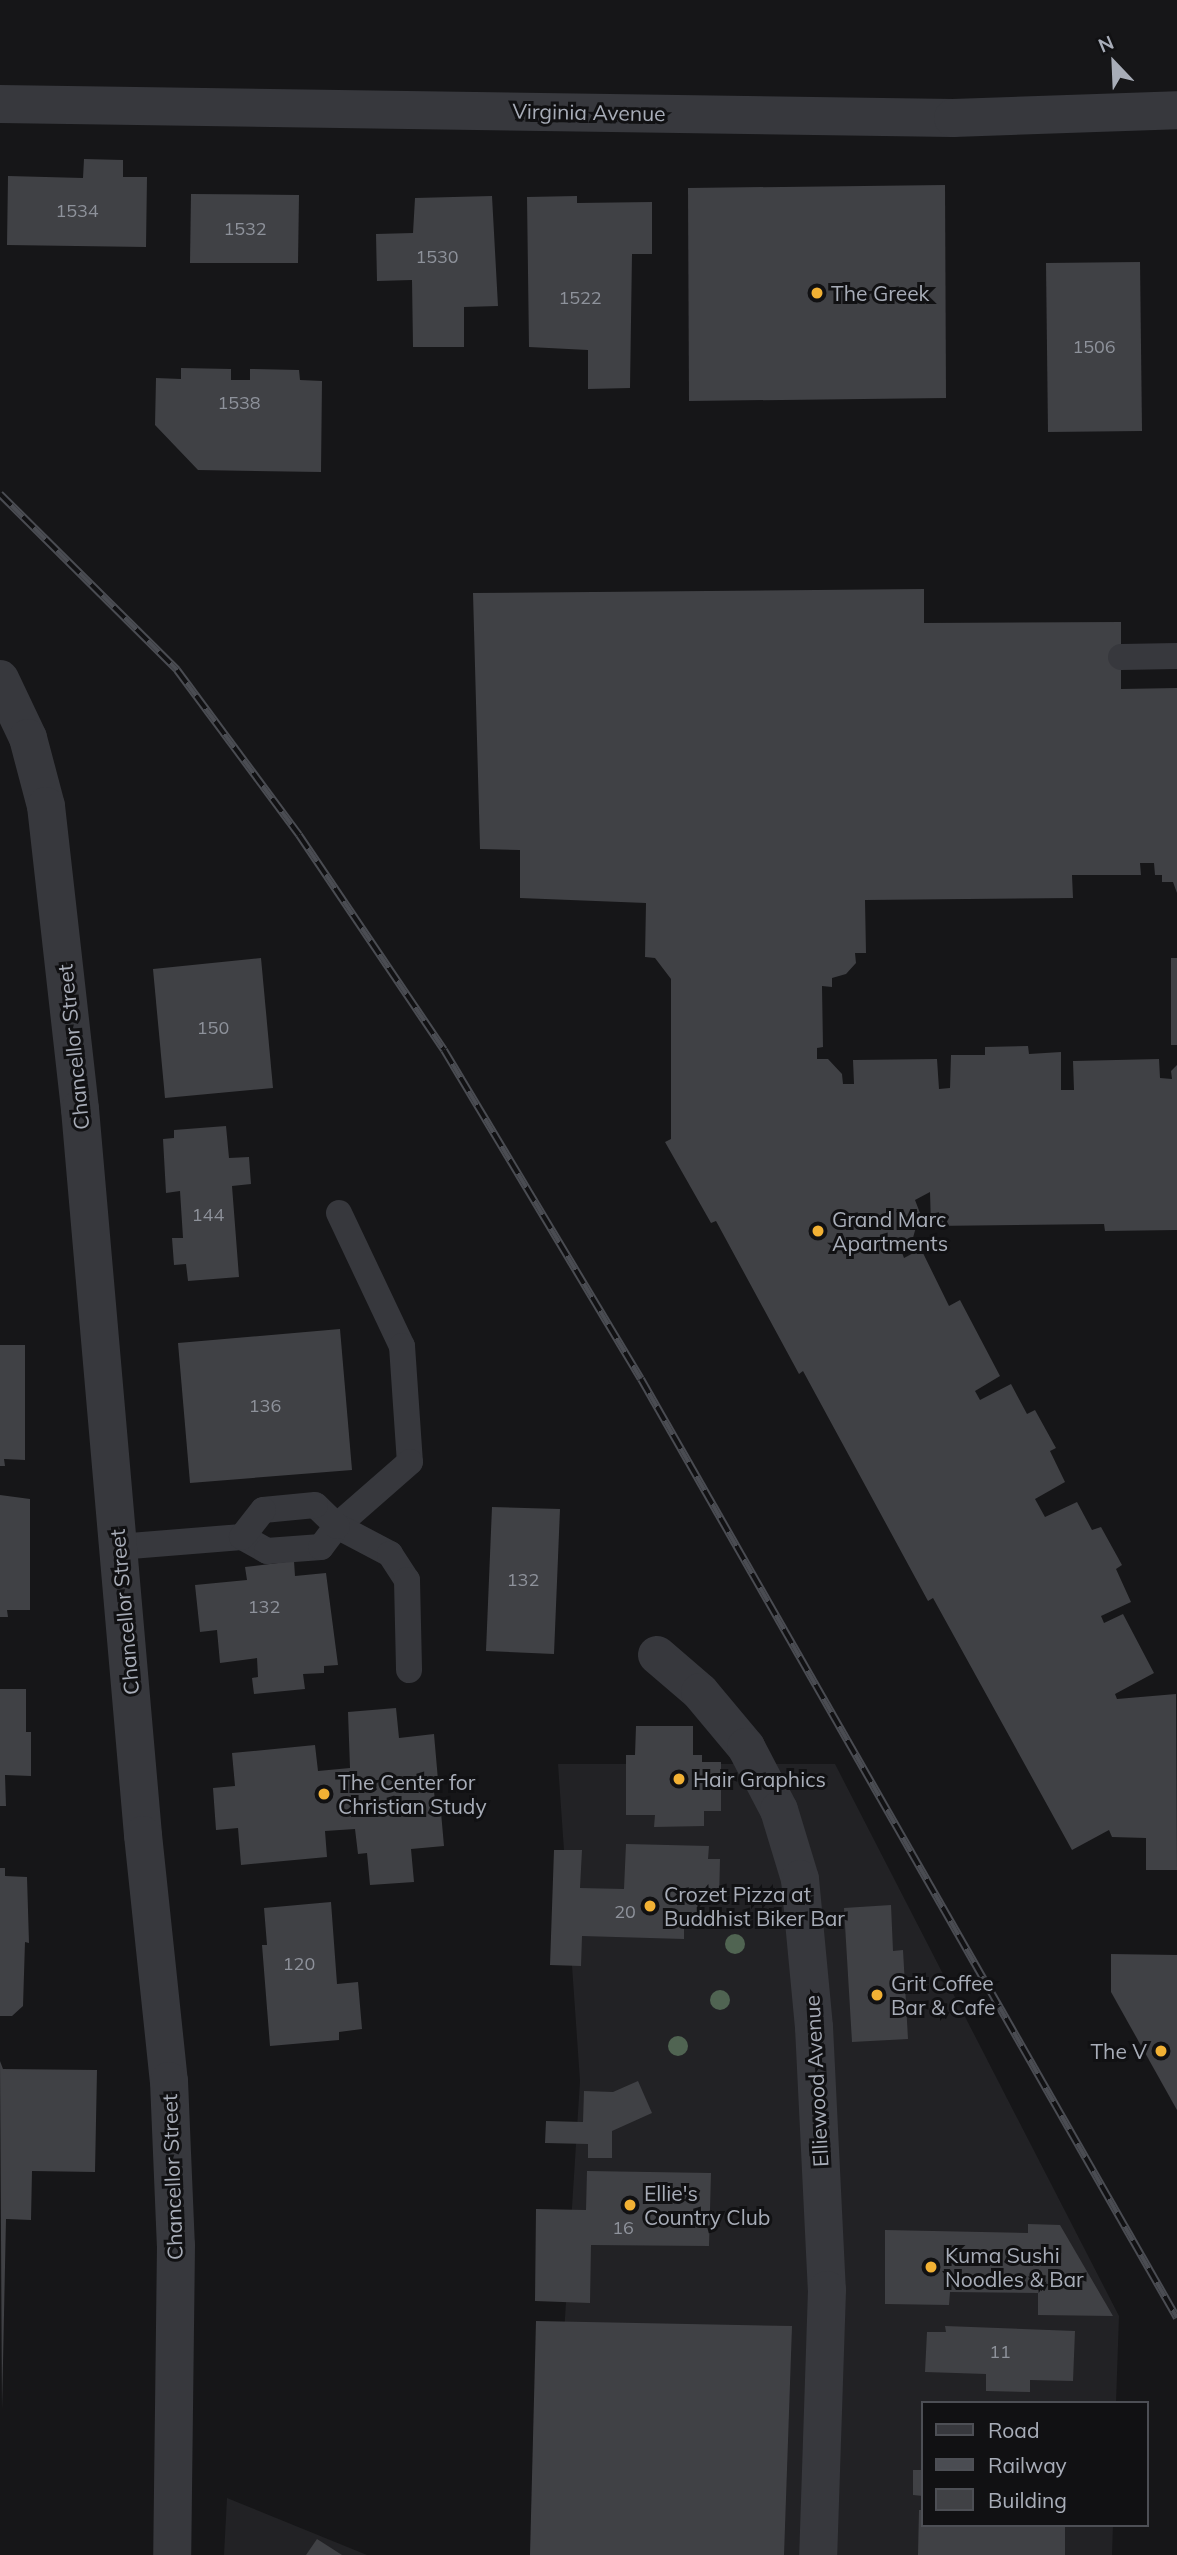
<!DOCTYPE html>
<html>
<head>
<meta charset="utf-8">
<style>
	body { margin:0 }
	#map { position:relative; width:1177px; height:2555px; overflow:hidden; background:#161618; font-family:Mulish,sans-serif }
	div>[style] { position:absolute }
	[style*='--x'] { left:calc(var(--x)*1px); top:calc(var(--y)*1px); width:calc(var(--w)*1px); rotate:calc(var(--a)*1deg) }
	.built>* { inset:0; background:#222225 }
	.building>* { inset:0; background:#404145 }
	.service>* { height:26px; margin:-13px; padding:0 13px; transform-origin:13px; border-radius:13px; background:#37383d }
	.minor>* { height:38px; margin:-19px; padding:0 19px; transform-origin:19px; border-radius:19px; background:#37383d }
	.rail>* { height:8px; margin-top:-4px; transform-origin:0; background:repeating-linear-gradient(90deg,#111113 0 16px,#4a4c52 0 32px); box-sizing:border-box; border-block:2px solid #4a4c52 }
	.trees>* { width:20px; height:20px; margin:-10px; border-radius:50%; background:#506452 }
	.dots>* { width:19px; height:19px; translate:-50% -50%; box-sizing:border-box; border:4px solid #111113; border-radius:50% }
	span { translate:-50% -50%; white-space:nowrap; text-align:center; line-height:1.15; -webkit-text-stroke:6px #111113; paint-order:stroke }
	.number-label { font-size:18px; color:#8e929b }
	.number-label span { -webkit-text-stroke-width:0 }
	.street-label { font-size:21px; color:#a8adb8 }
	.poi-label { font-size:21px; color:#a8adb8 }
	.left { translate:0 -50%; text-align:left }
	.right { translate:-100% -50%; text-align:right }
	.legend { position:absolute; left:921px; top:2401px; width:228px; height:126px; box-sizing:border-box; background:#111113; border:2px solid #4d4f55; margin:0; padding:9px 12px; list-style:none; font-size:21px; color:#a8adb8 }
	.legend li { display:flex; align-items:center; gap:14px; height:35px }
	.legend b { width:35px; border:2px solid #4d4f55 }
	.north { position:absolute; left:1079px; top:28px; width:70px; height:70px; -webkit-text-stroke:5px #111113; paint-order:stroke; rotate:337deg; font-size:19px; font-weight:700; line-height:28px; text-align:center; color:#a8adb8 }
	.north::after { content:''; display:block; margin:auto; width:24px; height:32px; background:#a8adb8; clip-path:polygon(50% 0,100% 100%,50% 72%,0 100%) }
</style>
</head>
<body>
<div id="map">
	<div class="built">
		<i style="clip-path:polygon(558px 1764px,835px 1764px,1119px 2316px,1116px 2403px,923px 2403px,923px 2525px,1113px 2525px,1112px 2555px,550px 2555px,580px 2081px)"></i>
		<i style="clip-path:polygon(227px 2498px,367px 2555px,224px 2555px)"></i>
	</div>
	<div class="building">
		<i style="clip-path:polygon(84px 159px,123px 160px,123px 177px,147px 177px,146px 247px,7px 245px,8px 176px,83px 178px)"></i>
		<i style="clip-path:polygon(945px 185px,946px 398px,689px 401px,688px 188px)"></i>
		<i style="clip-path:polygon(191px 194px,299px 195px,298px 263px,190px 263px)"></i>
		<i style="clip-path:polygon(492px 196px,498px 306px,464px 307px,464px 347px,413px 347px,412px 280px,377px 281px,376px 234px,413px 233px,415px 198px)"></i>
		<i style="clip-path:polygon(577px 196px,577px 203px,652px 202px,652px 254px,632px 254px,630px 388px,588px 389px,588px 350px,529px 347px,527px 197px)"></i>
		<i style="clip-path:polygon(1140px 262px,1142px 431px,1048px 432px,1046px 263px)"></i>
		<i style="clip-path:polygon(181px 368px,231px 369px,231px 380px,250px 380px,250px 369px,299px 370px,300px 380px,322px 381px,321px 472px,198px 470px,155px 425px,156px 378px,181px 379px)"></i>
		<i style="clip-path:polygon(924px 589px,924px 623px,1121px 622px,1121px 689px,1177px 688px,1177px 893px,1173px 882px,1162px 882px,1162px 875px,1155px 875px,1154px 863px,1140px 863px,1141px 875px,1072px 875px,1073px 898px,865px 900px,866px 953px,855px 953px,856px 963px,846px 974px,832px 978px,832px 987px,822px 986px,823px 1047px,817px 1048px,817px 1059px,828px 1059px,842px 1074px,843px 1084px,854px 1084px,853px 1060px,937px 1059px,939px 1089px,950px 1088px,951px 1055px,985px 1055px,985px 1047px,1028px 1046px,1029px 1054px,1061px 1052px,1061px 1090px,1074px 1090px,1073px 1061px,1159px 1059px,1160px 1078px,1172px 1079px,1171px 1071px,1177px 1065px,1177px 1230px,1105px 1231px,1104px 1224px,931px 1226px,930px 1192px,915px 1200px,920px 1213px,911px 1216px,916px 1227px,911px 1245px,901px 1250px,904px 1258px,921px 1249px,949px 1306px,960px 1300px,1000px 1376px,975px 1391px,980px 1400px,1011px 1384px,1027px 1414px,1035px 1410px,1056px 1448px,1050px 1451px,1065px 1482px,1035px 1499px,1045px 1517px,1077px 1502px,1092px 1530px,1101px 1527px,1122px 1565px,1116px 1569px,1131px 1602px,1101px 1616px,1104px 1623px,1123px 1614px,1154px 1673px,1115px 1694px,1117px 1699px,1176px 1694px,1177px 1870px,1146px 1870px,1146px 1838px,1112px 1837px,1109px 1830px,1072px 1850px,933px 1598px,928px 1601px,803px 1371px,799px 1374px,716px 1221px,711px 1223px,665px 1142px,671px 1139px,671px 979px,655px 958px,645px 957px,646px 903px,520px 898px,520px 850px,480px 849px,473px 593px)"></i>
		<i style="clip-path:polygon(261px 958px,273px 1088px,165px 1098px,153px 969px)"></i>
		<i style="clip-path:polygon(1171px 958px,1177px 958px,1177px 1045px,1171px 1045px)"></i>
		<i style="clip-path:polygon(226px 1126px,229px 1158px,249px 1157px,251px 1184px,232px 1186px,239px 1277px,188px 1281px,186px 1264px,174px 1265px,172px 1238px,183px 1238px,180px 1191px,166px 1193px,163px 1139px,174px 1138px,174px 1130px)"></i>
		<i style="clip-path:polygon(340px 1329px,352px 1470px,190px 1483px,178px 1343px)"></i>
		<i style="clip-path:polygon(0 1345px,25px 1345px,25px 1460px,4px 1459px,5px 1466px,0 1466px)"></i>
		<i style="clip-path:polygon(0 1495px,30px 1499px,30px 1610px,7px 1610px,8px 1617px,0 1617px)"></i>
		<i style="clip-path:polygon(492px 1507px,560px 1509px,554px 1654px,486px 1651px)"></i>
		<i style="clip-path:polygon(294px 1561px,295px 1576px,326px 1573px,338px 1665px,324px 1666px,324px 1673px,303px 1674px,305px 1689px,254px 1694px,252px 1678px,258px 1677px,257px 1658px,220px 1663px,217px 1630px,200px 1632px,195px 1585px,247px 1580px,245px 1567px)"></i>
		<i style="clip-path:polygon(0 1689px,26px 1689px,26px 1732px,31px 1732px,31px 1776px,5px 1775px,6px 1806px,0 1806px)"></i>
		<i style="clip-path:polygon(396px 1708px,399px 1738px,434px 1734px,438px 1780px,433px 1780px,435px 1802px,440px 1801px,444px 1846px,411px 1849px,414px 1882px,370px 1885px,367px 1853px,358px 1854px,355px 1829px,325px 1831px,327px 1857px,241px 1865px,238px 1828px,216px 1830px,213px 1788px,235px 1786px,232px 1753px,315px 1745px,318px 1771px,350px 1768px,348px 1712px)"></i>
		<i style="clip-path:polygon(636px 1726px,693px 1726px,693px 1755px,702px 1755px,702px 1762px,721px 1762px,721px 1811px,704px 1811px,704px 1826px,654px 1827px,655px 1815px,626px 1815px,626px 1755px,635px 1755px)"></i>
		<i style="clip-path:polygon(626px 1844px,709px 1846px,708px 1859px,720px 1859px,719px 1902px,698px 1901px,697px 1924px,684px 1923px,684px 1939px,582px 1936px,581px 1966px,550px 1965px,554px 1850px,582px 1850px,580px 1888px,624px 1889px)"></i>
		<i style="clip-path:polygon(0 1868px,5px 1868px,5px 1876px,27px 1877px,29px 1943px,25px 1942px,23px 2006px,12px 2016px,0 2016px)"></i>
		<i style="clip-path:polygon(331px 1902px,337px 1984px,358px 1982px,362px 2029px,339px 2032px,339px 2040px,270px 2046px,262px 1945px,267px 1945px,264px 1908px)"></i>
		<i style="clip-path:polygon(891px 1905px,893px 1951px,903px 1950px,908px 2039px,852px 2042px,844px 1908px)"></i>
		<i style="clip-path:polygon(1111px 1954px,1177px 1955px,1177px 2110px,1111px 1992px)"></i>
		<i style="clip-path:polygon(0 2061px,3px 2069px,97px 2070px,95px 2172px,32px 2171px,31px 2220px,6px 2219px,2px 2410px)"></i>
		<i style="clip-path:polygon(638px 2081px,652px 2113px,612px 2131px,612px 2158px,588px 2158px,588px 2144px,545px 2143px,546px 2121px,583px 2122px,584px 2091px,613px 2092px)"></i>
		<i style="clip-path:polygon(587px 2171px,711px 2173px,709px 2246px,591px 2245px,590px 2303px,535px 2301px,536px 2209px,586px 2210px)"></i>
		<i style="clip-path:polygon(1028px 2224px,1060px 2225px,1113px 2316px,1038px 2315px,1038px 2293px,950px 2292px,949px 2305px,885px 2304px,885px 2230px,1028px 2233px)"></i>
		<i style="clip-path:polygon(536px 2321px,792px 2326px,784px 2555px,530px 2555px)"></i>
		<i style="clip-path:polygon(945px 2326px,1075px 2331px,1073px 2381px,1030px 2380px,1030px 2392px,986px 2391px,986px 2374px,925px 2372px,927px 2332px,946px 2332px)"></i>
		<i style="clip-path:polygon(913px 2470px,923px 2470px,923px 2496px,913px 2495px)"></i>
		<i style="clip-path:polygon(919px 2510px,923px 2510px,923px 2525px,1065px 2525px,1065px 2555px,918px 2555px)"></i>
		<i style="clip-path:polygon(317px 2539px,342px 2555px,306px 2555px)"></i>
	</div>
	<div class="service">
		<i style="--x:1121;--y:657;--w:56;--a:-1"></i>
		<i style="--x:339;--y:1213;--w:147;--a:64.7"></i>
		<i style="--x:402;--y:1346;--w:116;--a:86.1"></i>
		<i style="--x:410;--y:1462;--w:97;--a:138.8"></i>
		<i style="--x:337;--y:1526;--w:60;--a:27.8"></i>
		<i style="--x:390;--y:1554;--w:31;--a:57"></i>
		<i style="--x:407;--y:1580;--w:90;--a:88.7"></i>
		<i style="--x:118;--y:1547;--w:124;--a:-4.6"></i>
		<i style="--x:242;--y:1537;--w:29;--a:29"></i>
		<i style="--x:267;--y:1551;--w:54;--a:-4.2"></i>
		<i style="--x:321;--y:1547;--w:26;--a:-53"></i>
		<i style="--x:337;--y:1526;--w:30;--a:-136"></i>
		<i style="--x:315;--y:1505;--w:52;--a:174.5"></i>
		<i style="--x:263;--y:1510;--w:34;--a:128"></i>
	</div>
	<div class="minor">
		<i style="--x:0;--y:104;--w:953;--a:0.84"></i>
		<i style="--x:953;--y:118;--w:224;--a:-2"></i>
		<i style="--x:0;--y:679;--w:65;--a:64.6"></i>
		<i style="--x:28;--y:738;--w:70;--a:75.2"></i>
		<i style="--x:46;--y:806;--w:305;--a:83.6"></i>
		<i style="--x:80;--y:1109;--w:729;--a:85.04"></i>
		<i style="--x:143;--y:1835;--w:247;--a:84"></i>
		<i style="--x:169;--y:2081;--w:164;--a:87.6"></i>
		<i style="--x:176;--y:2245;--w:310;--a:90.7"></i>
		<i style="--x:657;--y:1655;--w:57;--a:40.7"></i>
		<i style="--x:700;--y:1692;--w:72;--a:50.1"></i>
		<i style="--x:746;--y:1747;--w:71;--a:62.4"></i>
		<i style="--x:779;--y:1810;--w:72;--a:73.1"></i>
		<i style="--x:800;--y:1879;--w:149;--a:84.6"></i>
		<i style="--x:814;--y:2027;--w:263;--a:87.2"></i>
		<i style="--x:827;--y:2290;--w:265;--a:91.9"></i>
	</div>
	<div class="rail">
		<i style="--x:0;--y:494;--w:250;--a:44.8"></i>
		<i style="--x:177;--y:670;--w:205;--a:53.5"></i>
		<i style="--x:299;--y:835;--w:259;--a:56"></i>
		<i style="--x:444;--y:1050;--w:383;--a:59.1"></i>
		<i style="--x:641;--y:1379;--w:1081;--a:60.28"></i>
	</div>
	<div class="trees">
		<i style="left:735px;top:1944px"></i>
		<i style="left:720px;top:2000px"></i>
		<i style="left:678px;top:2046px"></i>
	</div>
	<div class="dots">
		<i style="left:817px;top:293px;background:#f2b134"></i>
		<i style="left:818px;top:1231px;background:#f2b134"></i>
		<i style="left:679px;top:1779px;background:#f2b134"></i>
		<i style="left:324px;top:1794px;background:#f2b134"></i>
		<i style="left:650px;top:1906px;background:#f2b134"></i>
		<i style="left:877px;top:1995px;background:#f2b134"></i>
		<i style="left:1161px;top:2051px;background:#f2b134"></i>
		<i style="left:630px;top:2205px;background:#f2b134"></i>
		<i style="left:931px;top:2267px;background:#f2b134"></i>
	</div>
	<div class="number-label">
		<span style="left:77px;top:211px">1534</span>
		<span style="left:245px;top:229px">1532</span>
		<span style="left:437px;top:257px">1530</span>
		<span style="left:580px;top:298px">1522</span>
		<span style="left:1094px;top:347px">1506</span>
		<span style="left:239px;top:403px">1538</span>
		<span style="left:213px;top:1028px">150</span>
		<span style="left:208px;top:1215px">144</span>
		<span style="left:265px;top:1406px">136</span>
		<span style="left:523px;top:1580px">132</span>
		<span style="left:264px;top:1607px">132</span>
		<span style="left:625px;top:1912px">20</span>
		<span style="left:299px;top:1964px">120</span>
		<span style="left:623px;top:2228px">16</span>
		<span style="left:1000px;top:2352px">11</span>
	</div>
	<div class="street-label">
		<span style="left:589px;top:112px;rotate:1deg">Virginia Avenue</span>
		<span style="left:73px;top:1047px;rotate:-96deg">Chancellor Street</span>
		<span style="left:124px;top:1612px;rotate:-95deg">Chancellor Street</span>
		<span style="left:816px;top:2081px;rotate:-93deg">Elliewood Avenue</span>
		<span style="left:172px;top:2177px;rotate:-92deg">Chancellor Street</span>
	</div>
	<div class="poi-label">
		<span class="left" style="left:831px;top:293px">The Greek</span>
		<span class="left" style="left:832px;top:1231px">Grand Marc<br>Apartments</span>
		<span class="left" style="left:693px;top:1779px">Hair Graphics</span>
		<span class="left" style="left:338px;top:1794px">The Center for<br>Christian Study</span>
		<span class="left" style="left:664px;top:1906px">Crozet Pizza at<br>Buddhist Biker Bar</span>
		<span class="left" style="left:891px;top:1995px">Grit Coffee<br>Bar &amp; Cafe</span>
		<span class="right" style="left:1147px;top:2051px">The V</span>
		<span class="left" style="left:644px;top:2205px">Ellie's<br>Country Club</span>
		<span class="left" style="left:945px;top:2267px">Kuma Sushi<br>Noodles &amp; Bar</span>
	</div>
	<ul class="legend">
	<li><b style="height:9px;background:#37383d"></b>Road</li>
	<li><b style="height:9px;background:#4a4c52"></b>Railway</li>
	<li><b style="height:19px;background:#404145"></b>Building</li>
	</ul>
	<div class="north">N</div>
</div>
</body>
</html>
